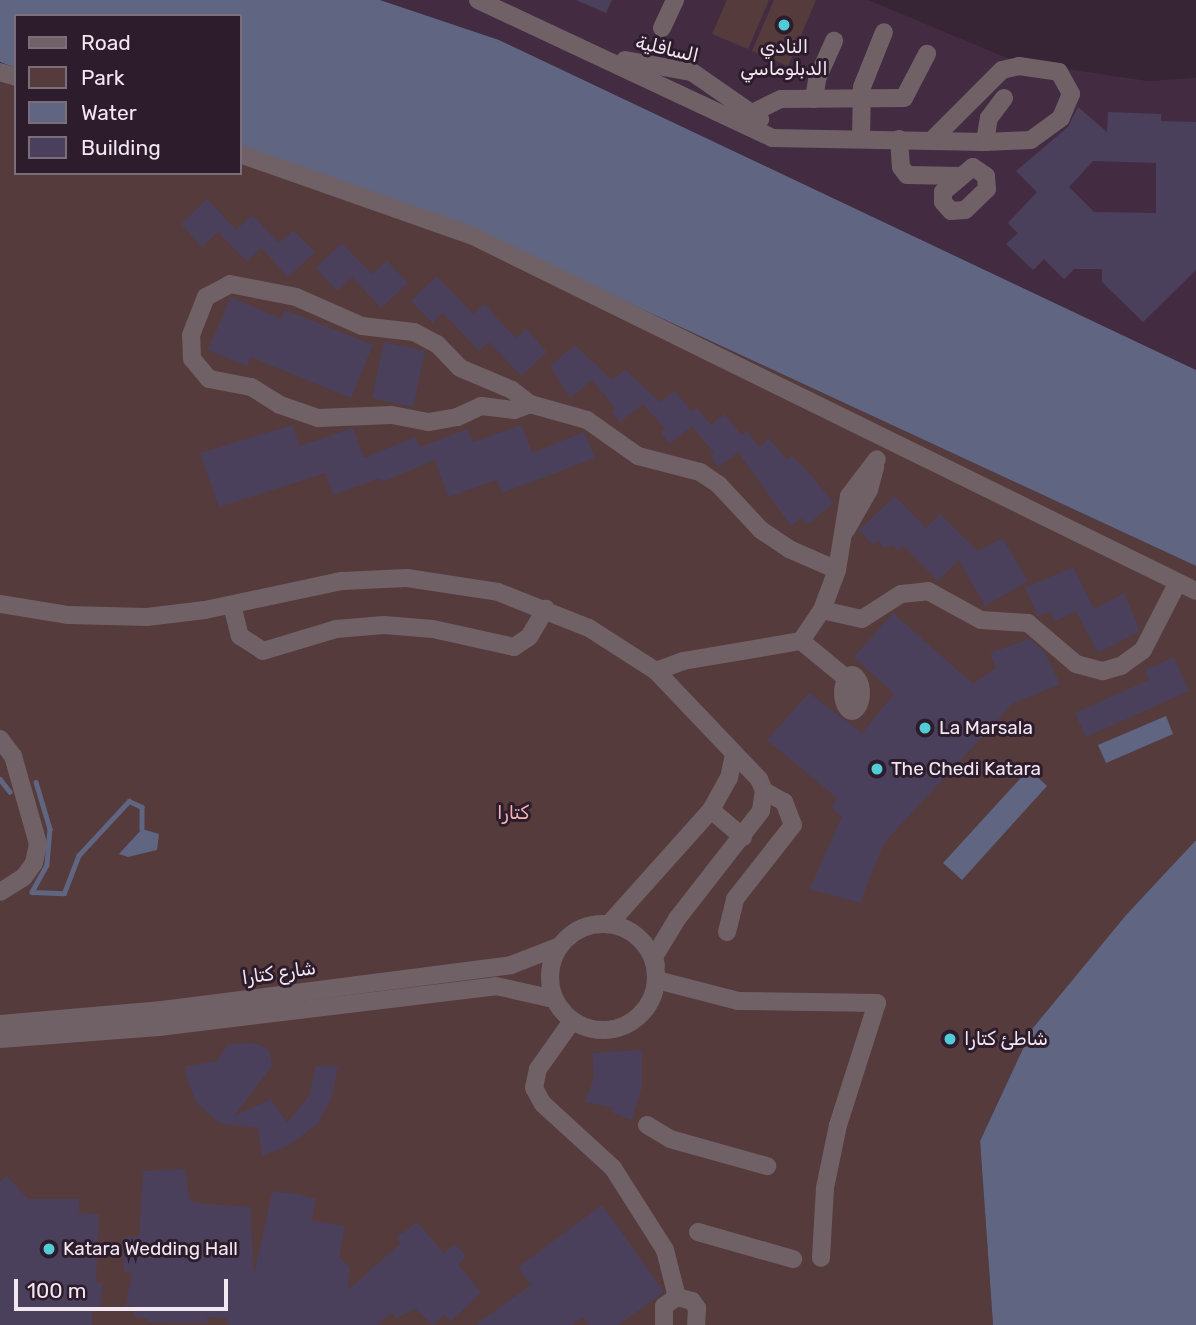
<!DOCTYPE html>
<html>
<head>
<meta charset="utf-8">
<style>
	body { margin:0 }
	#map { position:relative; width:1196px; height:1325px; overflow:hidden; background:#372536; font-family:Rubik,Cairo,sans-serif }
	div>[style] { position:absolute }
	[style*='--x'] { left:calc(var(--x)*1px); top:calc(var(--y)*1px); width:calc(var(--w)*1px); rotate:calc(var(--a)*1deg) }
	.built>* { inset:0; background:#432c42 }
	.green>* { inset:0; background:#553b3b }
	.water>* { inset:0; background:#606582 }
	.stream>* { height:4.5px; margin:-2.25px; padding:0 2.25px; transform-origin:2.25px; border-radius:2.25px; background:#606582 }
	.building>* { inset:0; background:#4b405b }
	.minor>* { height:18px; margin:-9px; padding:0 9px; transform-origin:9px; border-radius:9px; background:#706167 }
	.minor>.ring { margin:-9px; padding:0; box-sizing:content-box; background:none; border:18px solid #706167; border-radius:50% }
	.dots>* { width:19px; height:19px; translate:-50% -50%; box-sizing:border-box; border:4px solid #2d1c2c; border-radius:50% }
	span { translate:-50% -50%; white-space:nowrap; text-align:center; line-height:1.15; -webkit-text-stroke:6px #2d1c2c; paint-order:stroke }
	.poi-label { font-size:19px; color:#f3e7f2 }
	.left { translate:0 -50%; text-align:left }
	.street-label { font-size:19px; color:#f3e7f2 }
	.park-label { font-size:19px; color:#f3b2b3 }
	.legend { position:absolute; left:14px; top:14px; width:228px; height:161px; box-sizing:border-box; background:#2d1c2c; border:2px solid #7c6d7b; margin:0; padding:9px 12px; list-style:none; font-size:21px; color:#f3e7f2 }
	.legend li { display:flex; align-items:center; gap:14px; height:35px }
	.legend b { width:35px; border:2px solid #7c6d7b }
	.scale { position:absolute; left:14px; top:1279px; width:214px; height:32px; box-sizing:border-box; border:4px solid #f3e7f2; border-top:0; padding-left:9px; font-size:21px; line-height:24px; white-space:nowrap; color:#f3e7f2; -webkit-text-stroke:5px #2d1c2c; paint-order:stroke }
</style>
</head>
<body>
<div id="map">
	<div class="built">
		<i style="clip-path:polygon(380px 0,868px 0,1014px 61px,1147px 81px,1196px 78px,1196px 370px,499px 40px)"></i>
	</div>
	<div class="green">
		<i style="clip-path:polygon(727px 0,769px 0,748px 49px,712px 34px)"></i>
		<i style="clip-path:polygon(774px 0,816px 0,788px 66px,752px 51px)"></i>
		<i style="clip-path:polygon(0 63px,16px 68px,16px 173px,240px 173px,240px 149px,506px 246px,1196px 566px,1196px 840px,1126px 915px,1032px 1029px,980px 1141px,993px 1325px,0 1325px)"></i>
	</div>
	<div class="water">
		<i style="clip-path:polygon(0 0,380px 0,499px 40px,1196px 370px,1196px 566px,506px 246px,240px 149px,240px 16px,16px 16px,16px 68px,0 62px)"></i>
		<i style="clip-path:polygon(1166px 716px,1173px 734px,1106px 763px,1098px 745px)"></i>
		<i style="clip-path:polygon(1029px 769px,1047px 786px,962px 880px,943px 863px)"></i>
		<i style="clip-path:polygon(142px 829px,159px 834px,157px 850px,128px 857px,119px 854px)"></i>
		<i style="clip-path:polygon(1196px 840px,1196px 1325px,993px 1325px,980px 1141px,1032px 1029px,1126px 915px)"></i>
	</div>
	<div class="stream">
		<i style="--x:0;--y:779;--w:16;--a:52"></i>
		<i style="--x:36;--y:782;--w:49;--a:73.4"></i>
		<i style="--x:50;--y:829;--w:36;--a:95"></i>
		<i style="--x:47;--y:865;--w:31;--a:119"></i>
		<i style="--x:32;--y:892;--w:32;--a:2"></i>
		<i style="--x:64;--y:893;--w:40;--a:-69"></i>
		<i style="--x:78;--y:856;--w:75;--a:-47.2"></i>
		<i style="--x:129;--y:801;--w:14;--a:25"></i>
		<i style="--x:142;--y:807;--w:22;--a:90"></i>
	</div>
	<div class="building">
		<i style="clip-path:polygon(576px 0,612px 0,606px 13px)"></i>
		<i style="clip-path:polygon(evenodd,1078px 107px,1107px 132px,1108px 112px,1161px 114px,1161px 121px,1196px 122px,1196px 270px,1143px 322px,1102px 282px,1102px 269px,1074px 269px,1064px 279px,1044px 259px,1033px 270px,1006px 244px,1018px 233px,1008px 223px,1037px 192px,1016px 171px,1068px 127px,1078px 107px,1093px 161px,1156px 163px,1156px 213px,1094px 212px,1069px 187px,1093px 161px)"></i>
		<i style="clip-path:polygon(207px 199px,236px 230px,252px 215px,279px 243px,293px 230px,315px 252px,288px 277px,261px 248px,247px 262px,218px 232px,202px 247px,181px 224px)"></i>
		<i style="clip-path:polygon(342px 243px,372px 274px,387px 261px,408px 283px,381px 308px,352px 277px,337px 291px,316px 268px)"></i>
		<i style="clip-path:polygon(437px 276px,473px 314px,484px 304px,516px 338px,526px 329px,547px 352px,521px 376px,489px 342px,479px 351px,443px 313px,432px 323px,411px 301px)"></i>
		<i style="clip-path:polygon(231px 297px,282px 319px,285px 310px,373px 345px,351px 398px,251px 357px,247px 366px,208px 350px)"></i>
		<i style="clip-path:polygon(384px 342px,425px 351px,413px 407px,372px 398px)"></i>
		<i style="clip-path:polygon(575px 345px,612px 380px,625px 370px,660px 402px,675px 391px,692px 412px,697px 408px,711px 425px,724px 414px,742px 435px,747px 431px,759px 447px,769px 439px,787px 460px,792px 456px,808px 472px,834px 503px,807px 525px,801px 518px,791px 526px,738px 452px,719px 467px,710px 456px,714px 453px,692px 426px,670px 444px,661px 433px,665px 429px,643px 404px,620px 422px,611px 412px,615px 408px,592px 380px,570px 398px,550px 366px)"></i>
		<i style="clip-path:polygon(292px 425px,300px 446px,353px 428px,364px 458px,415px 437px,420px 447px,468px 429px,473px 442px,522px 425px,532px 453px,584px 432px,595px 458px,502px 493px,497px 480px,448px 497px,435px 460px,382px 482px,380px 478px,333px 495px,325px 473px,219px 507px,200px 453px)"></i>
		<i style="clip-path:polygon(895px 496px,926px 528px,940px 514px,978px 551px,1002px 538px,1028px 581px,985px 606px,959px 560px,938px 581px,903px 546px,898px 550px,893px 546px,884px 548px,879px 540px,873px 545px,859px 530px)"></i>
		<i style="clip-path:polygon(1073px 567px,1094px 609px,1124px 593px,1140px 631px,1098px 653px,1076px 611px,1054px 622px,1051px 612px,1038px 616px,1025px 588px)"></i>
		<i style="clip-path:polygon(893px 613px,973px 684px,996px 668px,990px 653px,1029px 639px,1044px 651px,1060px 684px,1012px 704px,884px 843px,860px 903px,810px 889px,842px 816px,832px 808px,837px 798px,767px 740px,809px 693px,862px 733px,894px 694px,854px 657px)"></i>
		<i style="clip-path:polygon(1174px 657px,1189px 691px,1086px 737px,1075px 713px,1149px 680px,1145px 670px)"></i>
		<i style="clip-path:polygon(256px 1043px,269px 1050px,272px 1066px,234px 1116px,271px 1099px,287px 1123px,309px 1096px,316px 1066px,338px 1066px,332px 1097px,318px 1123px,290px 1145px,262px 1156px,258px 1128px,219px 1123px,196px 1102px,185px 1073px,186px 1066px,217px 1061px,228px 1044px)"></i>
		<i style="clip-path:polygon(642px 1050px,642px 1087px,632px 1120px,611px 1112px,613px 1108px,585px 1102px,594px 1077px,592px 1053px)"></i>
		<i style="clip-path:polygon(185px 1169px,189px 1198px,194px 1203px,250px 1207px,254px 1275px,272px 1192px,292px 1193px,316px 1199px,312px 1221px,345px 1226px,339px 1257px,350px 1268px,348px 1290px,401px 1243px,396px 1238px,417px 1222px,444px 1253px,455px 1244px,466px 1256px,458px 1264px,481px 1293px,451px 1321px,444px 1315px,433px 1325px,416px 1309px,396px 1318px,391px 1313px,377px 1325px,229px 1325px,226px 1318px,207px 1317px,207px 1323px,147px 1322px,147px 1318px,134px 1317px,133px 1307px,126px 1306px,132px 1272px,124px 1272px,123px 1237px,139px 1236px,143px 1171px)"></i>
		<i style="clip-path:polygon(7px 1176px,28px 1199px,79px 1199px,79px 1213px,99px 1214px,96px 1283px,102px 1283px,101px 1308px,93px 1308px,92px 1325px,0 1325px,0 1182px)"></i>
		<i style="clip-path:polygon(602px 1205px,664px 1292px,618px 1325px,589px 1325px,583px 1317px,572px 1325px,475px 1325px,531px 1285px,518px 1267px)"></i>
	</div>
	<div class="minor">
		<i style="--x:478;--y:0;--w:325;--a:25.1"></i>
		<i style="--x:772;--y:138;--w:213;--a:1.1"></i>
		<i style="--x:985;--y:142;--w:24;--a:-81"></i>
		<i style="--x:989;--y:118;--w:25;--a:-53"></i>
		<i style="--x:662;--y:28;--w:31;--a:-65"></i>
		<i style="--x:625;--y:60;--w:68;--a:10.2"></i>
		<i style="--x:692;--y:72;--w:83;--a:34.7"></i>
		<i style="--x:0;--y:72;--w:17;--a:17"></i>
		<i style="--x:814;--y:99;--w:20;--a:-81"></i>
		<i style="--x:817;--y:79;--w:42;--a:-65.9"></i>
		<i style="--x:752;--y:113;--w:32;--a:-26"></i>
		<i style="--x:781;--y:99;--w:123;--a:-0.5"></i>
		<i style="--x:904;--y:98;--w:50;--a:-62.4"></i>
		<i style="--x:934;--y:138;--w:96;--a:-45"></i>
		<i style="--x:1002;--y:70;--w:17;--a:-13"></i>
		<i style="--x:1019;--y:66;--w:40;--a:8.5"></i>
		<i style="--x:1059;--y:72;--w:25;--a:61"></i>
		<i style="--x:1071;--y:94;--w:26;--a:113"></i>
		<i style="--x:1061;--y:118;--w:37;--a:144"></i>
		<i style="--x:1031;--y:140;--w:46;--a:177.5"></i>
		<i style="--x:861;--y:139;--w:52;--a:-88.9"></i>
		<i style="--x:862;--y:87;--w:59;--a:-68.2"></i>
		<i style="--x:899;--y:139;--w:28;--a:86"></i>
		<i style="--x:901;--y:167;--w:10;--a:53"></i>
		<i style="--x:907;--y:175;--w:53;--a:1.1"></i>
		<i style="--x:240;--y:154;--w:247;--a:19.4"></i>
		<i style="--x:473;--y:236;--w:805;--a:26.15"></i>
		<i style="--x:973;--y:167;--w:16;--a:35"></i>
		<i style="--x:986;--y:176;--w:13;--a:86"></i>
		<i style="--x:987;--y:189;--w:30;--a:136"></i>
		<i style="--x:965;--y:210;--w:14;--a:176"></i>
		<i style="--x:951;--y:211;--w:12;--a:-132"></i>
		<i style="--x:943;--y:202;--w:10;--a:-90"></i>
		<i style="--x:943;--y:192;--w:39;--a:-40"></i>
		<i style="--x:530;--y:404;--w:17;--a:159"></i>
		<i style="--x:514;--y:410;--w:33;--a:-173"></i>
		<i style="--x:481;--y:406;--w:26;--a:155"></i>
		<i style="--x:457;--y:417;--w:29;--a:170"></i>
		<i style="--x:428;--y:422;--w:38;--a:-169"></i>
		<i style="--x:391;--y:415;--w:73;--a:177.6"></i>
		<i style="--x:318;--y:418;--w:40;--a:-161.1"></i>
		<i style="--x:280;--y:405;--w:34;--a:-148"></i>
		<i style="--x:251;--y:387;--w:43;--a:-169.2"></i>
		<i style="--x:209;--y:379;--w:26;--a:-130"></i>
		<i style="--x:192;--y:359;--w:24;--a:-92"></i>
		<i style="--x:191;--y:335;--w:41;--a:-68.5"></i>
		<i style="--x:206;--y:297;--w:27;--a:-28"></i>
		<i style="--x:230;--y:284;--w:67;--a:11.1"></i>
		<i style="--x:296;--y:297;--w:72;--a:23.7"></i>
		<i style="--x:362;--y:326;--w:52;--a:6.6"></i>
		<i style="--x:414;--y:332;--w:26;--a:28"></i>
		<i style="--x:437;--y:344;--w:33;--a:46"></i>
		<i style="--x:460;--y:368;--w:56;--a:22.9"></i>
		<i style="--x:512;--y:390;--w:23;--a:38"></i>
		<i style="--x:530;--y:404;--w:59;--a:15.7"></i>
		<i style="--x:587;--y:420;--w:62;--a:35.2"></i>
		<i style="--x:638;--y:456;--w:64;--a:14.5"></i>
		<i style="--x:700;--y:472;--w:23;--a:34"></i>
		<i style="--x:719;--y:485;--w:62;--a:47"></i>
		<i style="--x:761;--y:530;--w:34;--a:34"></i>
		<i style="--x:789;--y:549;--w:52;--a:23.6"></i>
		<i style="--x:846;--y:530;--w:46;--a:-60.1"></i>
		<i style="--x:869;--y:490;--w:24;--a:-75"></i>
		<i style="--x:0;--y:604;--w:68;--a:9.3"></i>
		<i style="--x:67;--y:615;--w:80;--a:1.4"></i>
		<i style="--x:147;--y:617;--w:58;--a:-6.9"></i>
		<i style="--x:205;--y:610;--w:140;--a:-12"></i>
		<i style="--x:342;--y:581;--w:65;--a:-2.6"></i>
		<i style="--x:407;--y:578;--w:92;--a:8.7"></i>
		<i style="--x:498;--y:592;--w:98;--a:21.6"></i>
		<i style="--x:589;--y:628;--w:80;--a:32.7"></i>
		<i style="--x:656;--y:671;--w:149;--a:46.4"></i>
		<i style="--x:759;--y:779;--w:13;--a:67"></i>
		<i style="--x:764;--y:791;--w:20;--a:99"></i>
		<i style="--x:761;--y:811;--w:137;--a:127.9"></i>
		<i style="--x:677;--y:919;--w:44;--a:121.2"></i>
		<i style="--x:654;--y:957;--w:9;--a:77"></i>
		<i style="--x:232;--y:605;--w:32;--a:76"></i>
		<i style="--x:240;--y:636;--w:27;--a:33"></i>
		<i style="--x:263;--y:651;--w:76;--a:-16.8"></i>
		<i style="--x:336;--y:629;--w:48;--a:-4.8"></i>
		<i style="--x:384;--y:625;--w:49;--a:4.7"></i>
		<i style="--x:433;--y:629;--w:83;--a:12.5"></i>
		<i style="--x:514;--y:647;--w:18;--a:-34"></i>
		<i style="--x:529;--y:637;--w:33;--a:-59"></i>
		<i style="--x:822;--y:610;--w:41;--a:12.7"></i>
		<i style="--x:862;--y:619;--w:46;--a:-32.7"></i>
		<i style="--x:901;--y:594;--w:27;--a:-6"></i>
		<i style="--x:928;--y:591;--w:60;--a:28.7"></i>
		<i style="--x:981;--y:620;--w:47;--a:3.7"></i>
		<i style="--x:1028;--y:623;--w:63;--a:40.5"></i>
		<i style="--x:1076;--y:664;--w:28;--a:15"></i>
		<i style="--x:1103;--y:671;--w:19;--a:-16"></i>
		<i style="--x:1121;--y:666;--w:27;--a:-36"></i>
		<i style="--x:1143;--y:650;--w:76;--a:-62.8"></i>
		<i style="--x:801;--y:641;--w:57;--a:39.3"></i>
		<i style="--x:656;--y:671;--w:29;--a:-20"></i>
		<i style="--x:683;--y:661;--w:120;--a:-9.6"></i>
		<i style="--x:801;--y:641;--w:37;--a:-56"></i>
		<i style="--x:822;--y:610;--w:43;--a:-69.4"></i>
		<i style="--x:837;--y:570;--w:75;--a:-80.8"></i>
		<i style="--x:849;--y:496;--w:46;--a:-52.9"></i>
		<i class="ring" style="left:843px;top:675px;width:-2px;height:-2px"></i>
		<i style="--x:0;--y:739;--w:21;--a:53"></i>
		<i style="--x:13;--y:756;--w:91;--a:74.1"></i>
		<i style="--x:38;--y:844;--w:19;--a:102"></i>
		<i style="--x:34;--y:863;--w:17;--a:126"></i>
		<i style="--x:24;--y:877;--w:28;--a:148"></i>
		<i style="--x:711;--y:810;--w:42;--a:40.2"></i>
		<i class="ring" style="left:550px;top:924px;width:88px;height:88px"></i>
		<i style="--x:609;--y:924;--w:153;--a:-48.2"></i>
		<i style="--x:711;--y:810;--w:37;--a:-61"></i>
		<i style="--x:729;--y:778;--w:25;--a:-78"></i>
		<i style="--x:727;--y:932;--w:34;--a:-76"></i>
		<i style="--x:735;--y:899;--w:94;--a:-51.9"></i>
		<i style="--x:793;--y:825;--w:25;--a:-111"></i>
		<i style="--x:784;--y:802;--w:23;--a:-151"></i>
		<i style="--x:657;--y:980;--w:84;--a:14.5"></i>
		<i style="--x:738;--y:1001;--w:139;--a:0.8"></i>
		<i style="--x:877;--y:1003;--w:128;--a:107.7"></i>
		<i style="--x:838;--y:1125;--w:64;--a:101.7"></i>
		<i style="--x:825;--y:1188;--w:70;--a:93.3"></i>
		<i style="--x:572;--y:1021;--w:59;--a:125.3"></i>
		<i style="--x:538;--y:1069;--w:19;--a:102"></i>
		<i style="--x:534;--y:1088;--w:18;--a:61"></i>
		<i style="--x:543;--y:1104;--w:95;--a:42.4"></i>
		<i style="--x:613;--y:1168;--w:97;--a:57.6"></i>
		<i style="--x:665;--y:1250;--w:49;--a:75.7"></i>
		<i style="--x:0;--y:1024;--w:163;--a:-4.9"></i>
		<i style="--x:162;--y:1010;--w:352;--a:-7.3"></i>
		<i style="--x:511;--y:965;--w:53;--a:-21.2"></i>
		<i style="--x:0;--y:1039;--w:159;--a:-4.3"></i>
		<i style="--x:159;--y:1027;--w:339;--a:-6.9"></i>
		<i style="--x:496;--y:986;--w:59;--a:12.6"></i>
		<i style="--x:647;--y:1125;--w:27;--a:31"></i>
		<i style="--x:670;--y:1139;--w:101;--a:15.6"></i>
		<i style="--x:698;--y:1232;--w:99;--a:15.9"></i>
		<i style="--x:664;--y:1325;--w:19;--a:-90"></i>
		<i style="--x:664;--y:1306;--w:16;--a:-35"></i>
		<i style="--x:677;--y:1297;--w:16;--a:15"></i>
		<i style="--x:692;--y:1301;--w:9;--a:54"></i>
		<i style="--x:697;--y:1308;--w:17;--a:93"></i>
	</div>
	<div class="dots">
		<i style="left:784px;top:25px;background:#52ccd6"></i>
		<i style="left:925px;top:728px;background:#52ccd6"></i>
		<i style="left:877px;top:769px;background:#52ccd6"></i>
		<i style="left:950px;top:1039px;background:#52ccd6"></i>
		<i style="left:49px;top:1249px;background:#52ccd6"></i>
	</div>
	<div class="poi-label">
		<span style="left:784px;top:58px">النادي<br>الدبلوماسي</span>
		<span class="left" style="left:939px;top:728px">La Marsala</span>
		<span class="left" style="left:891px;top:769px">The Chedi Katara</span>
		<span class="left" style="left:964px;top:1039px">شاطئ كتارا</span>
		<span class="left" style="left:63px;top:1249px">Katara Wedding Hall</span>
	</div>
	<div class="street-label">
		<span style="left:667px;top:49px;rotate:13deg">السافلية</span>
		<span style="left:279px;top:973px;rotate:-8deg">شارع كتارا</span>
	</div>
	<div class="park-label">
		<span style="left:513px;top:813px">كتارا</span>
	</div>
	<ul class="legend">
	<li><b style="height:9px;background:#706167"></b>Road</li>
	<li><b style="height:19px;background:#553b3b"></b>Park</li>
	<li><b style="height:19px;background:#606582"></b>Water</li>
	<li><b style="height:19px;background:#4b405b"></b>Building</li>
	</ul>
	<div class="scale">100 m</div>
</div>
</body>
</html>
